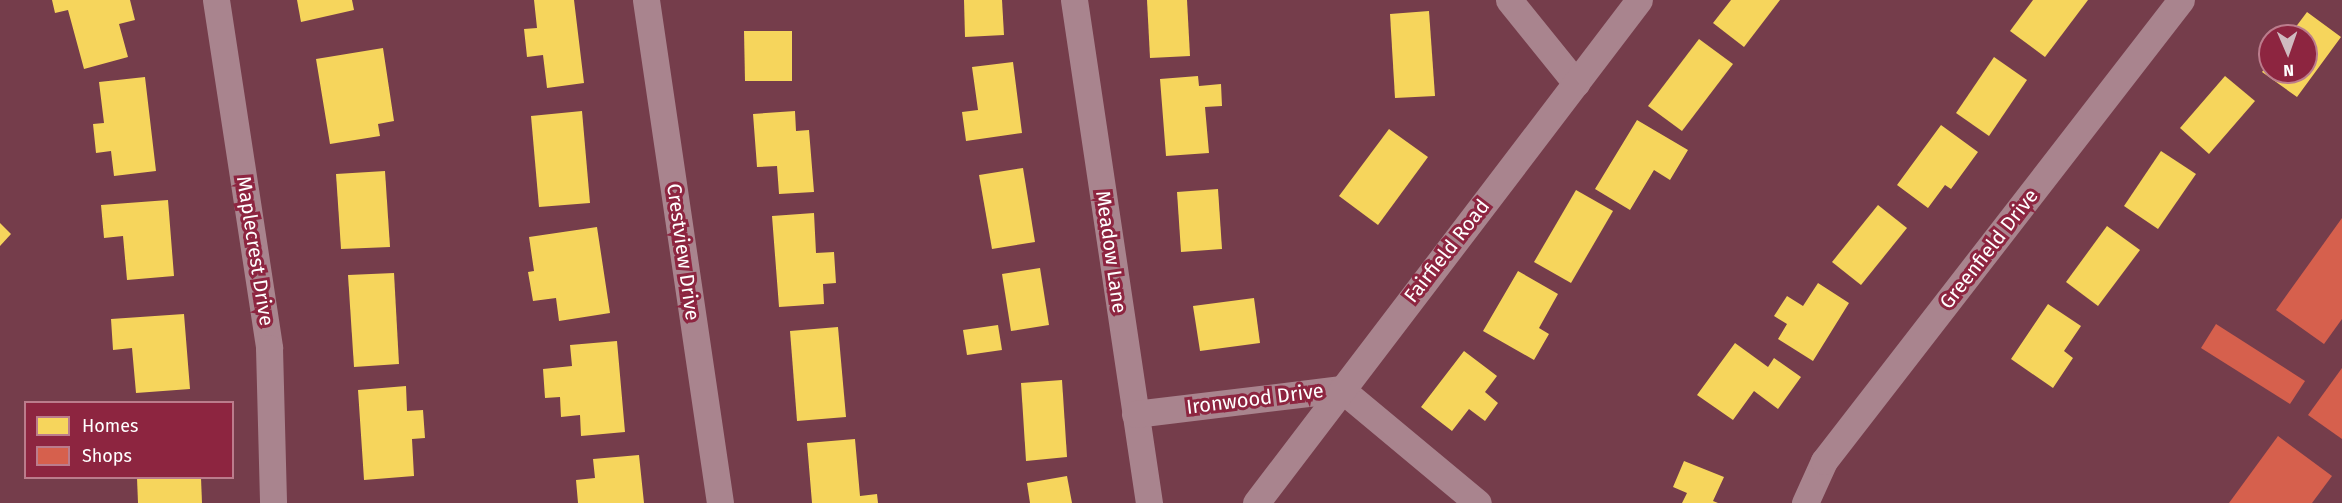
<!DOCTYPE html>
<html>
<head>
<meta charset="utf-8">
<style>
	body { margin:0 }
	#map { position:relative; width:2342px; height:503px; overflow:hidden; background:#753d4b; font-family:"Fira Sans",sans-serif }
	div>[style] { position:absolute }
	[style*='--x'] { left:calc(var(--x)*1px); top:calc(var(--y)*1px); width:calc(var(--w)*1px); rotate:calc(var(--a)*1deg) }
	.homes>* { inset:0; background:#f6d55c }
	.shops>* { inset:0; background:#d6604d }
	.street>* { height:27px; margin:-13.5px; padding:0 13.5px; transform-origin:13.5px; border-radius:13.5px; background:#a9848e }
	span { translate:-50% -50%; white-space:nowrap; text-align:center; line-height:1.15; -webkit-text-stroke:6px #8d2540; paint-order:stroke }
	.street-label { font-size:20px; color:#fff }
	.legend { position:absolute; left:24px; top:401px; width:210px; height:78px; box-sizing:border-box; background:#8d2540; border:2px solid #bb7c8c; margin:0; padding:8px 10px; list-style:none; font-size:18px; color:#fff }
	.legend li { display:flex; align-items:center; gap:12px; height:30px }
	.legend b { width:30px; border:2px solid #bb7c8c }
	.north { position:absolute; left:2258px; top:24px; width:60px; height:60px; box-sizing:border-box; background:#8d2540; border:2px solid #bb7c8c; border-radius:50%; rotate:178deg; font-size:16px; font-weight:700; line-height:24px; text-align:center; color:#fff }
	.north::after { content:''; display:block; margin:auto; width:21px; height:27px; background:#cfbbc0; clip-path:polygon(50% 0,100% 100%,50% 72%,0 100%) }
</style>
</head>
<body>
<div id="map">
	<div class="homes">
		<i style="clip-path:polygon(52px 0,130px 0,135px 20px,119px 24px,128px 57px,84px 69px,68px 10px,55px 13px)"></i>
		<i style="clip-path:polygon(297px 0,352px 0,354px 10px,301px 22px)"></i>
		<i style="clip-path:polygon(534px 0,574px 0,584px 83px,547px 88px,543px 55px,527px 57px,524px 29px,537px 28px)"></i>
		<i style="clip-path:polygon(964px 0,1002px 0,1004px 35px,965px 37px)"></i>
		<i style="clip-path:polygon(1147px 0,1187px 0,1190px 56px,1150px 58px)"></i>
		<i style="clip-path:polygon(1731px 0,1780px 0,1744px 47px,1713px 23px)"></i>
		<i style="clip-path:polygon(2033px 0,2088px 0,2045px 57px,2010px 31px)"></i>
		<i style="clip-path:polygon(1429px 11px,1435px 96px,1395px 98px,1390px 14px)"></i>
		<i style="clip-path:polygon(2307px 12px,2341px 37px,2297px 97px,2262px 72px,2270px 61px,2270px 72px,2306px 72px,2306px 36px,2289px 36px)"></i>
		<i style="clip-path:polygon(744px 31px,792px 31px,792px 81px,745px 81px)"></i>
		<i style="clip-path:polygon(1699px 39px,1733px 64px,1682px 131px,1648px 106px)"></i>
		<i style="clip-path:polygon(383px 48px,394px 121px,378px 124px,380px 136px,330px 144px,316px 59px)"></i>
		<i style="clip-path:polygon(1994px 57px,2027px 80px,1989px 136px,1956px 113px)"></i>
		<i style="clip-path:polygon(1013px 62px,1022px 133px,966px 141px,962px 112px,978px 110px,972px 67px)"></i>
		<i style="clip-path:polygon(1198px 76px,1199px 86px,1221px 84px,1222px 106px,1205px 107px,1209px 153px,1166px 156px,1160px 79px)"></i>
		<i style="clip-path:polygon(2225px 76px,2255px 101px,2209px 154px,2180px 128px)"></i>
		<i style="clip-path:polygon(145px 77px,156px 171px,114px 176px,111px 151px,96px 153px,93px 124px,104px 123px,99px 82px)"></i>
		<i style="clip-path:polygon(582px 111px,590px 203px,539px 207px,531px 116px)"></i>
		<i style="clip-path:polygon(795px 111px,796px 131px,809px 130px,814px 192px,779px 194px,777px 166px,757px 167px,753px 114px)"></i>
		<i style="clip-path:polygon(1637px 120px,1688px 150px,1670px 180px,1654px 170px,1630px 210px,1595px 189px)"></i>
		<i style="clip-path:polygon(1941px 125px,1978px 152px,1951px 189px,1945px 185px,1928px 208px,1897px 185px)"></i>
		<i style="clip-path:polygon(1389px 129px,1428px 157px,1378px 225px,1339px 196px)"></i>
		<i style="clip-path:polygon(2161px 151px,2196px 174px,2158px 229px,2124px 206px)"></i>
		<i style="clip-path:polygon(1023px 168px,1035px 242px,992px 249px,979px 175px)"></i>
		<i style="clip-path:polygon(385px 171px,390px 247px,341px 249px,336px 174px)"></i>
		<i style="clip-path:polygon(1218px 189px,1222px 249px,1181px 252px,1177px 192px)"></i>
		<i style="clip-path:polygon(1576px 190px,1613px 211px,1571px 283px,1534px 262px)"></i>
		<i style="clip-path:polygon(168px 200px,174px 276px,127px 280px,123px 236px,104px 238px,101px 205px)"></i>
		<i style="clip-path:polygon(1878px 205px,1907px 228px,1861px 285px,1832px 262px)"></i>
		<i style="clip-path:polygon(814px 213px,816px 253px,834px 252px,836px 283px,823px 284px,824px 304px,779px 307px,772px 216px)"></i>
		<i style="clip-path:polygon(0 223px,11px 234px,0 246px)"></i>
		<i style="clip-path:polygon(2107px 226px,2140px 250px,2098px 306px,2066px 282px)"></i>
		<i style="clip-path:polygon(597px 227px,610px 313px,559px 321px,556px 298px,533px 301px,528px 272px,534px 271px,529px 237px)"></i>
		<i style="clip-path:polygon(1040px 268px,1049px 325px,1011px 331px,1002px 274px)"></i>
		<i style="clip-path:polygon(1518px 271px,1558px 294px,1539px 328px,1549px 334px,1534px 360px,1483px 331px)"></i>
		<i style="clip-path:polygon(394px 273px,399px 364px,354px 367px,348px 275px)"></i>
		<i style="clip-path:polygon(1818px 283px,1849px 303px,1813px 361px,1778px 339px,1787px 324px,1774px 316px,1787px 296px,1803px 306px)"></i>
		<i style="clip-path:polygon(1254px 298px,1260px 343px,1200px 351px,1193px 306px)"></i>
		<i style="clip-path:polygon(2048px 304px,2081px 326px,2064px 351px,2073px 358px,2053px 388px,2011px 359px)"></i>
		<i style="clip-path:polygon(184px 314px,190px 389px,136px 393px,132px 348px,113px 350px,111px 319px)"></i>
		<i style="clip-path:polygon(998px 325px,1002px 350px,967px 355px,963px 330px)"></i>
		<i style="clip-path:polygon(838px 327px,846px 417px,797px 421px,790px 331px)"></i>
		<i style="clip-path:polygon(617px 341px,625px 432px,581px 436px,580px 415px,561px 417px,560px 397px,545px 398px,543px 369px,572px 366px,570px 345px)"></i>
		<i style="clip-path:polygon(1735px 343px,1768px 367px,1774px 358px,1801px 377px,1778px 409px,1754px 391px,1733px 420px,1697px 395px)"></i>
		<i style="clip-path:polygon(1464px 351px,1497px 376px,1485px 392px,1498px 403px,1485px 421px,1469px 409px,1452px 431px,1421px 407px)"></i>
		<i style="clip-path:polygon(1062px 380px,1067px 457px,1026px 461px,1021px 383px)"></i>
		<i style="clip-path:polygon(406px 386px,407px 411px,423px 410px,425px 438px,412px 439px,414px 476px,364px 480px,358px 390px)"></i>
		<i style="clip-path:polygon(855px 439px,860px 496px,877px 494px,878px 503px,812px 503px,807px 443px)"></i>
		<i style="clip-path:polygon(639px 455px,644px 503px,578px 503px,576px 480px,595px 478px,593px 459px)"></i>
		<i style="clip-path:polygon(1684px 461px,1724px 477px,1713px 501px,1718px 503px,1682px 503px,1687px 493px,1673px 487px)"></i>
		<i style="clip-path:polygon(1067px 476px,1072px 503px,1030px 503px,1027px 483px)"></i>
		<i style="clip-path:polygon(137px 478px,201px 478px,202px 503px,138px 503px)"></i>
	</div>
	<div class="shops">
		<i style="clip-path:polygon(2342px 218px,2342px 319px,2324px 344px,2276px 310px)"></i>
		<i style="clip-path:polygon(2216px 324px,2305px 381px,2290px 404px,2201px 348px)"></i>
		<i style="clip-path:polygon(2342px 368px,2342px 439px,2308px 415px)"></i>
		<i style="clip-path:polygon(2278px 436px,2332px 476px,2312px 503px,2229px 503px)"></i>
	</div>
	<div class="street">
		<i style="--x:216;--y:0;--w:352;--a:81.3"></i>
		<i style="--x:269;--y:348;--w:155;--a:88.5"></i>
		<i style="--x:646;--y:0;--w:508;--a:81.63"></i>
		<i style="--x:1074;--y:0;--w:509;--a:81.52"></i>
		<i style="--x:1509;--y:0;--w:107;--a:51.1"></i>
		<i style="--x:1135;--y:414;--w:208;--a:-6.9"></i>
		<i style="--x:1341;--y:389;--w:178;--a:39.8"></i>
		<i style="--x:1256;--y:503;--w:632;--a:-52.71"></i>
		<i style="--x:1805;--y:503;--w:46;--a:-65.7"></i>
		<i style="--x:1824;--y:461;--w:583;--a:-52.25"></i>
	</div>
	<div class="street-label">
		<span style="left:1989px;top:249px;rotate:-52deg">Greenfield Drive</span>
		<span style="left:255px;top:251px;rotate:81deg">Maplecrest Drive</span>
		<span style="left:1447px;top:251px;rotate:-52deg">Fairfield Road</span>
		<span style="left:683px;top:252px;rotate:82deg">Crestview Drive</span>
		<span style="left:1111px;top:252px;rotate:82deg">Meadow Lane</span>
		<span style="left:1255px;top:399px;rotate:-7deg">Ironwood Drive</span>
	</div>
	<ul class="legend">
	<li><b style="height:16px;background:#f6d55c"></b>Homes</li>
	<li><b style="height:16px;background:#d6604d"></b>Shops</li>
	</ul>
	<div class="north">N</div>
</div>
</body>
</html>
